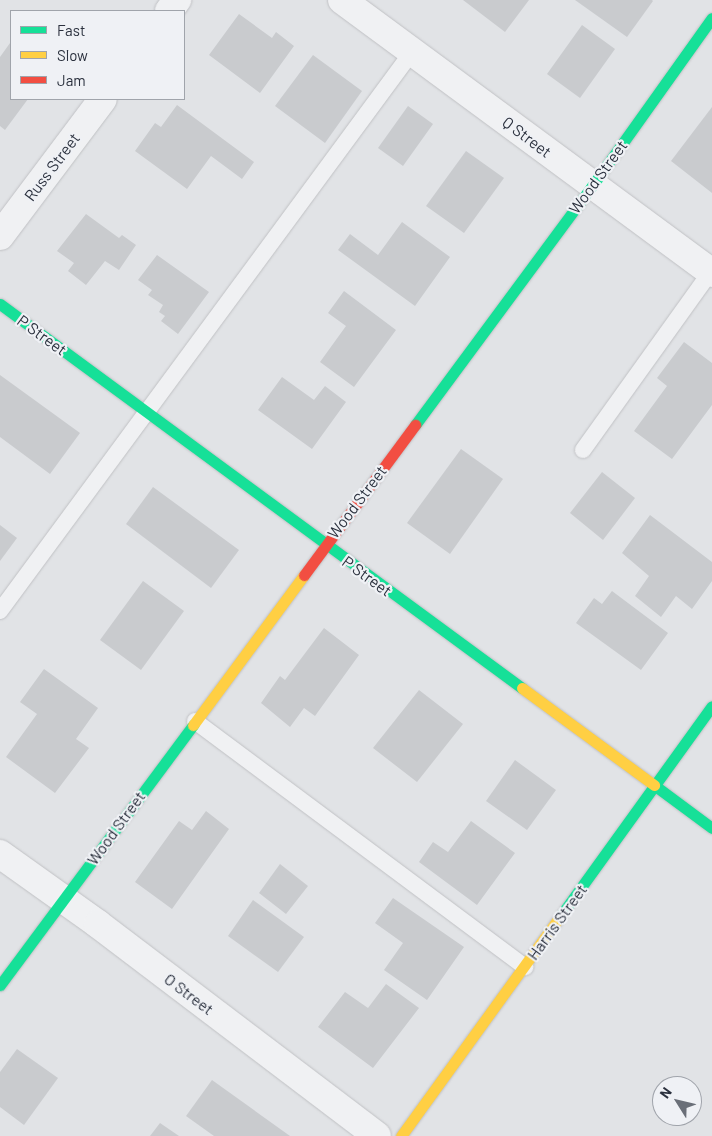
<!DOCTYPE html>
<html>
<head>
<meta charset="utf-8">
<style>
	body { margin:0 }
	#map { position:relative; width:712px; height:1136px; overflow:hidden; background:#e1e3e6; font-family:Barlow,sans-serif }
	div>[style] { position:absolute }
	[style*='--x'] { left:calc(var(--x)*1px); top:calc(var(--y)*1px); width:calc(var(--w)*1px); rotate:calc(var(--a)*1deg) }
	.building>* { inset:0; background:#c9cbce }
	.roads { filter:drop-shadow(0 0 1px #c0c1c4) drop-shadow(0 0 1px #c0c1c4) }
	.lane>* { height:16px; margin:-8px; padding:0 8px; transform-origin:8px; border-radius:8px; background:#f0f1f3 }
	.street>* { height:28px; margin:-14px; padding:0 14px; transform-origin:14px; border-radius:14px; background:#f0f1f3 }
	.fast>* { height:11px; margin:-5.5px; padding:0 5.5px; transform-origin:5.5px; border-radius:5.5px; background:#16e098 }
	.slow>* { height:11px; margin:-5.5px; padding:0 5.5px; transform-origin:5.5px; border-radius:5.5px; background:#ffcf43 }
	.jam>* { height:11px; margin:-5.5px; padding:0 5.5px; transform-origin:5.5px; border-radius:5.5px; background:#f24e42 }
	span { translate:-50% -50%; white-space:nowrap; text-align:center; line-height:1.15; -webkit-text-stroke:4.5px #eff1f5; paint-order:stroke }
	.street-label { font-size:16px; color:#2a303d }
	.legend { position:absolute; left:10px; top:10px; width:175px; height:90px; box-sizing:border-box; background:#eff1f5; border:1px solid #a0a4ab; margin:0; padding:6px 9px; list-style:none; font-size:15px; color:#2a303d }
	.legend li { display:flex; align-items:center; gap:10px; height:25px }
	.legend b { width:25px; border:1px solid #a0a4ab }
	.north { position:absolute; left:652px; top:1076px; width:50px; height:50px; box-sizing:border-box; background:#eff1f5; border:1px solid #a0a4ab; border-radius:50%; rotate:306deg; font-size:14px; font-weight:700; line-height:20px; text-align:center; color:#2a303d }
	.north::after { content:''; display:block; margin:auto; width:18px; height:22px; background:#6a6f78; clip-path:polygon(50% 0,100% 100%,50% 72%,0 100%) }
</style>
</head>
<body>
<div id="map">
	<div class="building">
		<i style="clip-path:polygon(463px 0,529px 0,505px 32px)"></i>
		<i style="clip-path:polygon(575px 0,652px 0,653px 1px,627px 37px)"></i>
		<i style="clip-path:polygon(239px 14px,272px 38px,276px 32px,294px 46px,260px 93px,209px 55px)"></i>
		<i style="clip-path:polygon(582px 25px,615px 49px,580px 98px,547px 74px)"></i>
		<i style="clip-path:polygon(10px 43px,11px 99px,28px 99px,5px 130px,0 126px,0 57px)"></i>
		<i style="clip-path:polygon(313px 55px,362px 91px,325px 143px,275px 106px)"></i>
		<i style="clip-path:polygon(177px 105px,254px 162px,242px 179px,211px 156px,187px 189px,135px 151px,155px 123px,161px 127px)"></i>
		<i style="clip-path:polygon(408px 106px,433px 124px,403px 166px,378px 148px)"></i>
		<i style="clip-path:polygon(712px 107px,712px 193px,671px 161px)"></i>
		<i style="clip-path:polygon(466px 151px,504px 178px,464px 233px,426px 206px)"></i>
		<i style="clip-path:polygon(86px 214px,119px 238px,122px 235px,136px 245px,119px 270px,105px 261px,86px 285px,68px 271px,74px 263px,57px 251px)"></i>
		<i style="clip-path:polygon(402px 222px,450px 257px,415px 306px,338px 250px,350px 234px,378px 255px)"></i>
		<i style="clip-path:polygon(157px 255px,209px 292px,178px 334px,161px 321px,165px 316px,159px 312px,163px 305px,148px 295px,152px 290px,138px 280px)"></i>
		<i style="clip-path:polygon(344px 291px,396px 330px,354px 387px,320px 362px,346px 326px,328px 313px)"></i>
		<i style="clip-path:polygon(684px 342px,712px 363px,712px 405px,672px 459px,634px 431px,667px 386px,657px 378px)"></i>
		<i style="clip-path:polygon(0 375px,80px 433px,50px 474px,0 437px)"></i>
		<i style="clip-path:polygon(282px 377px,314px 400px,325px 386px,346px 402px,312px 449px,258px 410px)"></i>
		<i style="clip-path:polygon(461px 449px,503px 479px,450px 554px,407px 523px)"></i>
		<i style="clip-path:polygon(602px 472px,635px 498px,603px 540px,570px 513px)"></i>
		<i style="clip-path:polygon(153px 487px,239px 550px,211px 588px,126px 524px)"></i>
		<i style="clip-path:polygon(650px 515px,712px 562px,712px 581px,692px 609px,676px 596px,661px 617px,635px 596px,649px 576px,622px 553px)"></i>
		<i style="clip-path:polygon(0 525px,17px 538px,0 561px)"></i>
		<i style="clip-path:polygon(143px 581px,184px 611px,141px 670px,100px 640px)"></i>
		<i style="clip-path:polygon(612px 591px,668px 633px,641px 670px,576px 623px,594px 598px,602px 604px)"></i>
		<i style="clip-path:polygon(324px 628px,359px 655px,315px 716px,304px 708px,290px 727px,261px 703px,280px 676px,285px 680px)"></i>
		<i style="clip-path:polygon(44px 669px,98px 708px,76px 739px,89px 748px,55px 793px,6px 757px,37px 714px,20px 702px)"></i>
		<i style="clip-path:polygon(419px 690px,463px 724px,417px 782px,373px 748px)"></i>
		<i style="clip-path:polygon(515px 760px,556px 790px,527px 830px,486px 801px)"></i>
		<i style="clip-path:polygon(206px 811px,229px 829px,172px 909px,135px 882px,179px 821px,192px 830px)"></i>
		<i style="clip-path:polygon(471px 821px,515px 853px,477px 905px,419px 862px,433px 842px,448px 852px)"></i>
		<i style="clip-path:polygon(280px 864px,308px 886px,286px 914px,259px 893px)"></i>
		<i style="clip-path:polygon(393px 898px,464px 947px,427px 1000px,384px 970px,403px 943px,375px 923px)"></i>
		<i style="clip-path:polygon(253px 900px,304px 937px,278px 972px,228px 936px)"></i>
		<i style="clip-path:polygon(386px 984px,419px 1008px,373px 1068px,318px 1027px,345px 992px,368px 1008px)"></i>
		<i style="clip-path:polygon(17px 1049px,58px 1078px,24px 1125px,0 1107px,0 1072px)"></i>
		<i style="clip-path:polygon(212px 1080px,290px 1136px,214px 1136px,186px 1116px)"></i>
		<i style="clip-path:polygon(160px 1123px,179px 1136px,150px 1136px)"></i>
	</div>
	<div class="roads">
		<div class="lane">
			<i style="--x:583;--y:450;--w:221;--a:-54.4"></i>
			<i style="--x:0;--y:611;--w:694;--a:-53.61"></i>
			<i style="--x:195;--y:721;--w:412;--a:36.7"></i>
		</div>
		<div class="street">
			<i style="--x:342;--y:0;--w:460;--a:36.4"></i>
			<i style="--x:169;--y:11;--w:14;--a:-54"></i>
			<i style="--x:0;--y:236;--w:171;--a:-53.1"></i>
			<i style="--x:0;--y:854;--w:120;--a:35.5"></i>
			<i style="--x:98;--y:924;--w:350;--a:37.2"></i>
		</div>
		<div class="fast">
			<i style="--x:0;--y:304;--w:648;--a:36.34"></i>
			<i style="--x:415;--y:425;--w:297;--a:-53.5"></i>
			<i style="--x:592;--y:186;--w:206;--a:-54.5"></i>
			<i style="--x:654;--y:785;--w:72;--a:36.6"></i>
			<i style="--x:559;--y:918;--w:261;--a:-54.2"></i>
			<i style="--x:0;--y:985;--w:324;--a:-53.4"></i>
		</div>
		<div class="slow">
			<i style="--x:522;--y:688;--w:164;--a:36.3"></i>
			<i style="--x:193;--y:725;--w:187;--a:-53.5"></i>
			<i style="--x:401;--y:1136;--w:269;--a:-54.1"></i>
		</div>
		<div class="jam">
			<i style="--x:304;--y:575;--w:187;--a:-53.5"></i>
		</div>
	</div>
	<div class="street-label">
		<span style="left:527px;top:137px;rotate:37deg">Q Street</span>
		<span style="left:52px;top:167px;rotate:-53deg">Russ Street</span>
		<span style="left:598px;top:177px;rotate:-54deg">Wood Street</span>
		<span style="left:42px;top:335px;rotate:36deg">P Street</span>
		<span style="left:357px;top:502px;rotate:-53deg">Wood Street</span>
		<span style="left:367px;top:576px;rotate:36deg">P Street</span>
		<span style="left:116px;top:828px;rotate:-54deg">Wood Street</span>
		<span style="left:557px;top:922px;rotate:-54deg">Harris Street</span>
		<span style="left:189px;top:994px;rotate:37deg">O Street</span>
	</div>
	<ul class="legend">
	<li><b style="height:6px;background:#16e098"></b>Fast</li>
	<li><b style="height:6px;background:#ffcf43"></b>Slow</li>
	<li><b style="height:6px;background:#f24e42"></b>Jam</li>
	</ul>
	<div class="north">N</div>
</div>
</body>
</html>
